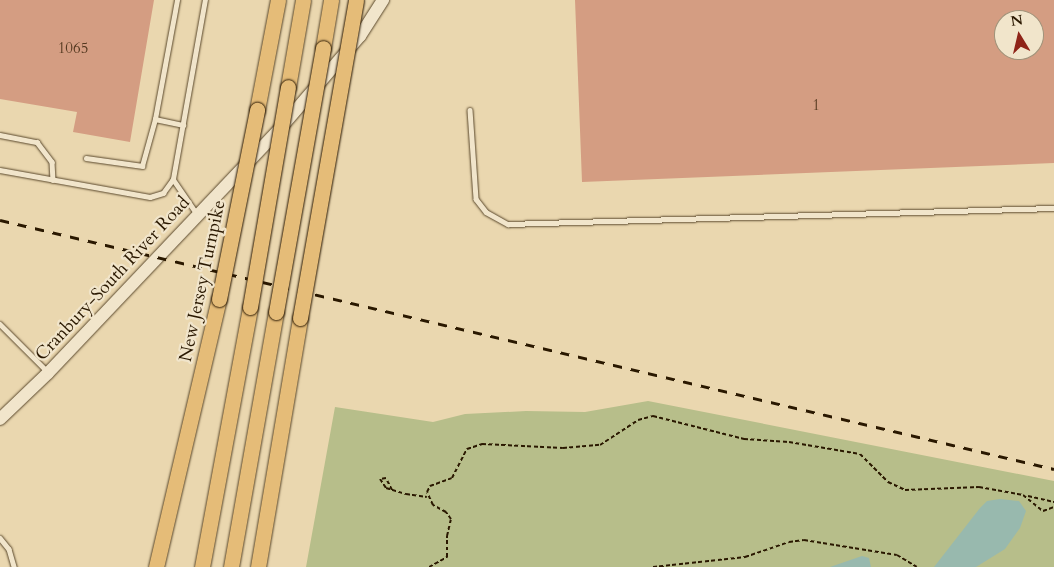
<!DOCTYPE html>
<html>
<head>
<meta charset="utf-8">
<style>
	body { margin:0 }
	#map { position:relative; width:1054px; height:567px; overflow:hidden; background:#ead7af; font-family:Cardo,serif }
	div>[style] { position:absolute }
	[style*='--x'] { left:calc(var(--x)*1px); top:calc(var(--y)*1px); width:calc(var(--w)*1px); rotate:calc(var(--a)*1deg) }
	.green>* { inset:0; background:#b7be8a }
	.water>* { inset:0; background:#98b9ae }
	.building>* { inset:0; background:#d49d82 }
	.path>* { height:2px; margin-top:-1px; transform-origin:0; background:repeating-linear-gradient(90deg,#2a1800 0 4px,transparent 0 6.5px) }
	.roads { filter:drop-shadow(0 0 1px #5a482c) drop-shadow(0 0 1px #5a482c) }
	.service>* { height:4.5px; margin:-2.25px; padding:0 2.25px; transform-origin:2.25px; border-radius:2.25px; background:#f1e5cb }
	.secondary>* { height:12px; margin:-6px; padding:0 6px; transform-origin:6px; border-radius:6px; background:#f1e5cb }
	.motorway>* { height:15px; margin:-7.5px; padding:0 7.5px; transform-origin:7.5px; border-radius:7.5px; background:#e5bc78 }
	.rail>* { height:3px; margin-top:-1.5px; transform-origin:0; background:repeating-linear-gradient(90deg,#2a1800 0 9px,transparent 0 18px) }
	.bridges { filter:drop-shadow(0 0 1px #2a1800) drop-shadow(0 0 1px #2a1800) }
	.motorway-bridge>* { height:15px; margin:-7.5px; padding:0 7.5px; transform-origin:7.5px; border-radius:7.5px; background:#e5bc78 }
	span { translate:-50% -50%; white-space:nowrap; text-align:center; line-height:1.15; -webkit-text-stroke:4.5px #f1e5cb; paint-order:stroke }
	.number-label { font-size:15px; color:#543920 }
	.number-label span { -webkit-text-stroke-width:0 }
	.street-label { font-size:18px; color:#2a1800 }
	.north { position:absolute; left:994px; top:10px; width:50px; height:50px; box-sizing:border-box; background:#f1e5cb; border:1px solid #a1937a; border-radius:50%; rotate:351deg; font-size:14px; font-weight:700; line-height:20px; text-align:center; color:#2a1800 }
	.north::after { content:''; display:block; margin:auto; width:18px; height:22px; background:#8f2418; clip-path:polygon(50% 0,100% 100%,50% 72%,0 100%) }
</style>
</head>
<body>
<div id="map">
	<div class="green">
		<i style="clip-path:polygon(648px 401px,1054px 481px,1054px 567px,306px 567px,335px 407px,433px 422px,465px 414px,526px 411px,585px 412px)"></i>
	</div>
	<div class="water">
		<i style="clip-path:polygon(1000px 499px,1019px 501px,1026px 511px,1020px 528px,1005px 549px,976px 567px,934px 567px,980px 508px,987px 501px)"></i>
		<i style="clip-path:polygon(862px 556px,869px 558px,871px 567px,830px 567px)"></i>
	</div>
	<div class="building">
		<i style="clip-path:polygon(0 0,154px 0,130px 142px,73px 132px,77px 112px,0 99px)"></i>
		<i style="clip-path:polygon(evenodd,575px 0,1054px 0,1054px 163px,582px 182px,575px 0,1004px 20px,1034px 20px,1034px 50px,1004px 50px,1004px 20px)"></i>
	</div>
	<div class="path">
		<i style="--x:392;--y:490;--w:13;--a:-117"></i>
		<i style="--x:386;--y:478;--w:6;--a:171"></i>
		<i style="--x:380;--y:479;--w:11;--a:56"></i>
		<i style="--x:386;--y:488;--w:21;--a:17"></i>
		<i style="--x:406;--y:494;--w:21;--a:8"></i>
		<i style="--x:1028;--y:496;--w:27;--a:13"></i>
		<i style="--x:429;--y:567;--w:21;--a:-29"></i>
		<i style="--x:447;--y:557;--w:21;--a:-90"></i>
		<i style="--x:447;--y:536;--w:17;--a:-77"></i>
		<i style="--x:451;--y:519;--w:9;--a:-126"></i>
		<i style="--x:446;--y:512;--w:15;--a:-152"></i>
		<i style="--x:433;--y:505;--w:14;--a:-115"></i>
		<i style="--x:427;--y:492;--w:7;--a:-63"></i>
		<i style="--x:430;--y:486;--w:23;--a:-20"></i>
		<i style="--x:452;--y:478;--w:33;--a:-63"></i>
		<i style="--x:467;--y:449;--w:16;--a:-18"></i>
		<i style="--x:482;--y:444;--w:81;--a:2.8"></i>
		<i style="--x:563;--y:448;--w:37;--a:-5"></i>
		<i style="--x:600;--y:445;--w:45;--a:-33.3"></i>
		<i style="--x:638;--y:420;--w:16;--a:-15"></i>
		<i style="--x:653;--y:416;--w:94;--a:14.2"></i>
		<i style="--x:744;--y:439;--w:45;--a:3.8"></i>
		<i style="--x:789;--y:442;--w:72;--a:9.6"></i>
		<i style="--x:860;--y:454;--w:40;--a:45"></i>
		<i style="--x:888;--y:482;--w:19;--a:25"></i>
		<i style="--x:905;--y:490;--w:74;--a:-2.3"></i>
		<i style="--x:979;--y:487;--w:45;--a:10.3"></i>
		<i style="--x:1023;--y:495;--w:26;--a:39"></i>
		<i style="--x:1043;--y:511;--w:12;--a:-20"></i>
		<i style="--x:653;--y:567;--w:93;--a:-6.2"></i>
		<i style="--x:745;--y:557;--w:46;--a:-18.8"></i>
		<i style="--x:789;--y:542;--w:15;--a:-8"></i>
		<i style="--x:804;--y:540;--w:94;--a:9.2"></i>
		<i style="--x:897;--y:555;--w:23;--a:31"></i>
	</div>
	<div class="roads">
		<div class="service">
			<i style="--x:470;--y:110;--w:89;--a:86.1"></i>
			<i style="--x:476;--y:199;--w:16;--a:52"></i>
			<i style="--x:486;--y:212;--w:25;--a:29"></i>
			<i style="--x:508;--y:224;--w:546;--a:-1.68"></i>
			<i style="--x:155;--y:119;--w:121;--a:-79.5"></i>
			<i style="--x:0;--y:135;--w:38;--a:11"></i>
			<i style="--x:37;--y:142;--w:25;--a:53"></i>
			<i style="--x:52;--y:162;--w:18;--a:87"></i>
			<i style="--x:86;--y:158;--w:57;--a:8.1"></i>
			<i style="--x:142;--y:166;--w:49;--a:-74.5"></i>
			<i style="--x:155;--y:119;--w:29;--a:12"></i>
			<i style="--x:0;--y:170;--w:152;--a:10.2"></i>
			<i style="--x:150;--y:197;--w:14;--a:-17"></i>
			<i style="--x:163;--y:193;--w:17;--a:-54"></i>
			<i style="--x:173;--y:179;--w:182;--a:-79.9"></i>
			<i style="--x:173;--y:179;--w:42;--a:55.6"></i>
			<i style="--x:0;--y:324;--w:66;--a:45"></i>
			<i style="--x:0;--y:538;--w:14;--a:51"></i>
			<i style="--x:9;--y:549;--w:19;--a:74"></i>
		</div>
		<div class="secondary">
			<i style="--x:0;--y:419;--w:66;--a:-43.8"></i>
			<i style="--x:48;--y:373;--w:332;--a:-46.5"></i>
			<i style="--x:277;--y:132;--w:127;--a:-49.2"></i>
			<i style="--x:360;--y:36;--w:43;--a:-57.4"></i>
		</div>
		<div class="motorway">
			<i style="--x:323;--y:48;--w:49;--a:-80.5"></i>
			<i style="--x:288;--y:87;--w:88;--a:-80.2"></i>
			<i style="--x:257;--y:110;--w:112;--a:-79.2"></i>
			<i style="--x:156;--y:567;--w:275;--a:-76.8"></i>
			<i style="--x:202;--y:567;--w:264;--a:-79.5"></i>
			<i style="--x:231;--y:567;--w:259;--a:-80"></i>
			<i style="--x:258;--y:567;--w:253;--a:-80.4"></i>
		</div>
	</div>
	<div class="rail">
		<i style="--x:0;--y:220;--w:1083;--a:13.29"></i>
	</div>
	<div class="bridges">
		<div class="motorway-bridge">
			<i style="--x:219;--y:299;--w:193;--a:-78.6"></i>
			<i style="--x:250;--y:307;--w:223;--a:-80.2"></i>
			<i style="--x:276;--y:312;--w:268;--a:-79.9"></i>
			<i style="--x:300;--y:318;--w:322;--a:-80"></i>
		</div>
	</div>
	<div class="number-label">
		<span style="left:73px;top:49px">1065</span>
		<span style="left:816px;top:106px">1</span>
	</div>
	<div class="street-label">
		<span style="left:113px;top:279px;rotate:-47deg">Cranbury-South River Road</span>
		<span style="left:203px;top:281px;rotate:-78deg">New Jersey Turnpike</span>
	</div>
	<div class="north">N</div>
</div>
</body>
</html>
